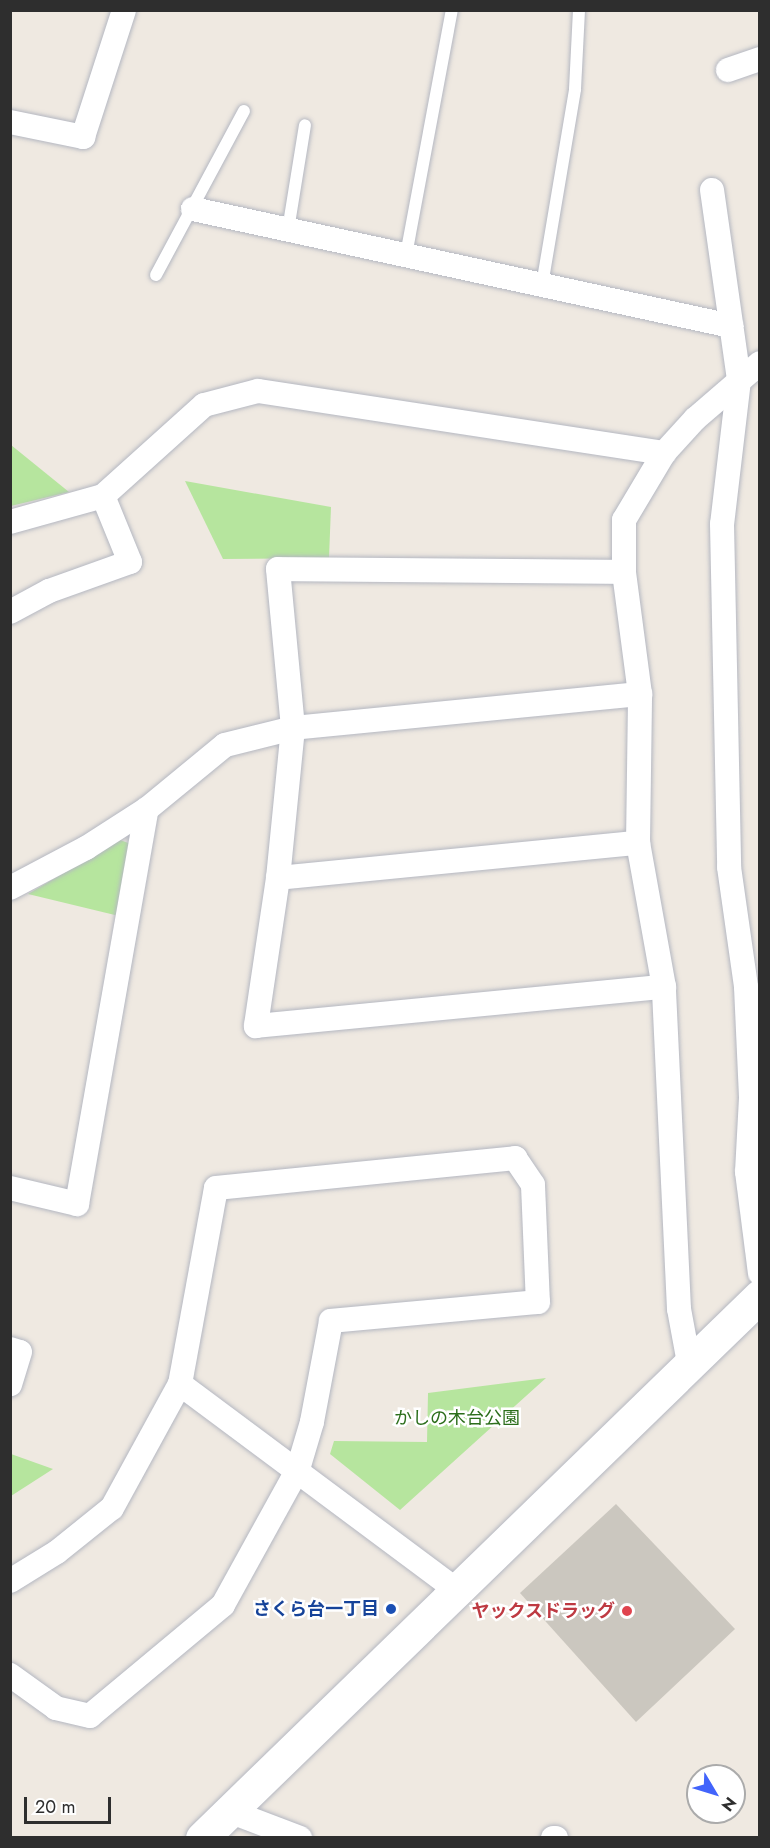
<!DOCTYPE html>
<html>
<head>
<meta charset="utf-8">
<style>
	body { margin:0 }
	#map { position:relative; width:770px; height:1848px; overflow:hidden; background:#efe9e1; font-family:Jost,"Noto Sans JP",sans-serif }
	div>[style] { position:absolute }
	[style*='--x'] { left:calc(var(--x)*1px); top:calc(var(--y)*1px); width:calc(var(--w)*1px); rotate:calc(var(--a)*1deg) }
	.green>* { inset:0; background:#b6e59e }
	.building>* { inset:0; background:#cbc7bf }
	.roads { filter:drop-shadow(0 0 2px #b4b7c1) drop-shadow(0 0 2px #b4b7c1) }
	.lane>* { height:12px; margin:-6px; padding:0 6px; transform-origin:6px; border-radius:6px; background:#fff }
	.street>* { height:24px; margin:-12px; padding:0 12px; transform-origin:12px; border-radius:12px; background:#fff }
	.secondary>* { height:33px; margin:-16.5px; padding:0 16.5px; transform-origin:16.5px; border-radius:16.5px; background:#fff }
	.dots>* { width:16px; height:16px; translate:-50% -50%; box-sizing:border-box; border:3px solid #fff; border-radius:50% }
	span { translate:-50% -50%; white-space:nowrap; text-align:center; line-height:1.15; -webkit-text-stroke:5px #fff; paint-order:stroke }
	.park-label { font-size:18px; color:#2c6e1b }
	.transit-label { font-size:18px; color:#164399; font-weight:700 }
	.right { translate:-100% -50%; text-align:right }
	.health-label { font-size:18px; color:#be3a42; font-weight:700 }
	.frame { position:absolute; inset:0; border:12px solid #2e2e2e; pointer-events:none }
	.north { position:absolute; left:686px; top:1764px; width:60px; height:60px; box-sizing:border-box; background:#fff; border:2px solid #ababab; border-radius:50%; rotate:128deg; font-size:16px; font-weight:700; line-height:24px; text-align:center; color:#2e2e2e }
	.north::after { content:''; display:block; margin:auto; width:21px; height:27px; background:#4264fb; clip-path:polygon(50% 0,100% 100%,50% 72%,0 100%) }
	.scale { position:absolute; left:24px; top:1797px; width:87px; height:27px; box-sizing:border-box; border:3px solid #2e2e2e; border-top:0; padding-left:8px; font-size:18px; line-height:21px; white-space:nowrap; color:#2e2e2e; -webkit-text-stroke:4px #fff; paint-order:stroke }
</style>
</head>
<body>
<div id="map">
	<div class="green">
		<i style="clip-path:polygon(11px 445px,69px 492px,11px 506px)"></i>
		<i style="clip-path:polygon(185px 481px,331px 507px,329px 558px,223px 559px)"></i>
		<i style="clip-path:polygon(120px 840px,134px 845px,119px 916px,28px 894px)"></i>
		<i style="clip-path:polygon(546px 1378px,400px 1510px,330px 1454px,334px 1441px,427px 1442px,428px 1393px)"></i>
		<i style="clip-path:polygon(11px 1454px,53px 1469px,11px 1496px)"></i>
	</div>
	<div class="building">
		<i style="clip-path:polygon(616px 1504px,735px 1629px,636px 1722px,520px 1593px)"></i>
	</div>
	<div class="roads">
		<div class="lane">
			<i style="--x:288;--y:230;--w:106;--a:-80.8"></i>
			<i style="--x:406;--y:255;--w:249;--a:-79.4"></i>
			<i style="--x:156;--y:275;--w:186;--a:-61.8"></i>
			<i style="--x:542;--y:285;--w:199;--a:-80.4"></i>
			<i style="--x:575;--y:89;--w:79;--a:-87.1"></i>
		</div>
		<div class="street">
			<i style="--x:728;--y:70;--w:34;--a:-19"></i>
			<i style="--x:10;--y:122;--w:75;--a:11.6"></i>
			<i style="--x:83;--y:137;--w:133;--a:-72.1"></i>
			<i style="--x:712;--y:190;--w:192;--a:81.9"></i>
			<i style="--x:739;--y:380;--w:145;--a:96.7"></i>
			<i style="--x:722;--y:524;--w:343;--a:88.8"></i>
			<i style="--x:729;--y:867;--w:121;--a:81.9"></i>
			<i style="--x:746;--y:987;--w:111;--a:87.4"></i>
			<i style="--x:751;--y:1098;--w:74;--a:93.1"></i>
			<i style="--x:747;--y:1172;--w:102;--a:82.7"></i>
			<i style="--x:193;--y:209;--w:551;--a:12.27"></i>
			<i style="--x:10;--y:522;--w:97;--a:-15.6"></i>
			<i style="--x:103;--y:496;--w:136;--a:-42"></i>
			<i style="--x:204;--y:405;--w:56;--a:-14.5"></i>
			<i style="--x:258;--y:391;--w:411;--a:8.7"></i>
			<i style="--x:624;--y:572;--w:346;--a:-179.5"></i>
			<i style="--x:278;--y:569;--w:160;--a:84.6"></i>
			<i style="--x:293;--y:728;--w:151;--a:95.7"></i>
			<i style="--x:278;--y:878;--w:150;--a:98.5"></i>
			<i style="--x:256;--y:1026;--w:410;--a:-5.5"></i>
			<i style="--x:10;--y:612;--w:44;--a:-28.3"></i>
			<i style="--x:49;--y:591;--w:86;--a:-19.7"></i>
			<i style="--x:130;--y:562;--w:71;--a:-112.2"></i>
			<i style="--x:278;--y:878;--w:362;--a:-5.6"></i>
			<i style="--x:10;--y:888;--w:86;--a:-27.8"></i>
			<i style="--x:86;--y:848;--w:72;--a:-32.6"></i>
			<i style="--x:147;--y:809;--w:101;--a:-39.4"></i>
			<i style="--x:225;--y:745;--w:70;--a:-14"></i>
			<i style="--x:293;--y:728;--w:349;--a:-5.6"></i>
			<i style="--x:10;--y:1188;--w:69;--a:13.4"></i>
			<i style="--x:77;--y:1204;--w:401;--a:-80"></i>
			<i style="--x:10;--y:1349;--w:10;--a:17"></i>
			<i style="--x:20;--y:1352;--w:34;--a:107"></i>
			<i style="--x:689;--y:1363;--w:55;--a:-100.5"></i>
			<i style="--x:679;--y:1309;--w:322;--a:-92.7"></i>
			<i style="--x:664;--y:987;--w:146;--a:-100.2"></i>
			<i style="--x:638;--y:843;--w:149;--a:-89.2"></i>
			<i style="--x:640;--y:694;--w:123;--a:-97.5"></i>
			<i style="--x:624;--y:572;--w:52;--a:-90"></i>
			<i style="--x:624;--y:520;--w:78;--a:-59.2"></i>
			<i style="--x:664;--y:453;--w:46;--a:-47.6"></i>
			<i style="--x:695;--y:419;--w:86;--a:-40.7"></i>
			<i style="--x:180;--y:1384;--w:343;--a:36.7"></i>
			<i style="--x:10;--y:1581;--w:55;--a:-31.7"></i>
			<i style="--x:57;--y:1552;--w:70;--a:-38.7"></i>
			<i style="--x:112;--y:1508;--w:141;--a:-61.3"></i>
			<i style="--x:180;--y:1384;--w:199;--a:-79.6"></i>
			<i style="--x:216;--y:1188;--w:301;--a:-5.7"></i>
			<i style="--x:515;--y:1158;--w:32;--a:56"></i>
			<i style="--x:533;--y:1185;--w:117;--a:87.6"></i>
			<i style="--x:538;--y:1302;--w:208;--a:174.8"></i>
			<i style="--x:331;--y:1321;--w:103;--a:100.7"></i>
			<i style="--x:312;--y:1422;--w:49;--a:106.6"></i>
			<i style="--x:298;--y:1469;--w:155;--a:118.9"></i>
			<i style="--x:223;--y:1605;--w:173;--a:140.2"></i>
			<i style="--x:90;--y:1716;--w:35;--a:-167"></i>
			<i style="--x:56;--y:1708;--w:57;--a:-144.3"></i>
			<i style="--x:229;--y:1811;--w:76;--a:20.8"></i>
			<i style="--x:553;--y:1838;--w:3;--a:0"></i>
		</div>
		<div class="secondary">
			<i style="--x:202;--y:1838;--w:778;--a:-44.17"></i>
		</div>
	</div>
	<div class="dots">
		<i style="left:391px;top:1609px;background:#1a4fb4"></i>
		<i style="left:627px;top:1611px;background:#e0444e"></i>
	</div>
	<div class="park-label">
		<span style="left:457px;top:1418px">かしの木台公園</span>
	</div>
	<div class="transit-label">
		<span class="right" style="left:379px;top:1609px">さくら台一丁目</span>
	</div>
	<div class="health-label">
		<span class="right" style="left:615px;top:1611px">ヤックスドラッグ</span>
	</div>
	<div class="frame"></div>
	<div class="north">N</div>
	<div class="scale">20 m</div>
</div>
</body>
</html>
